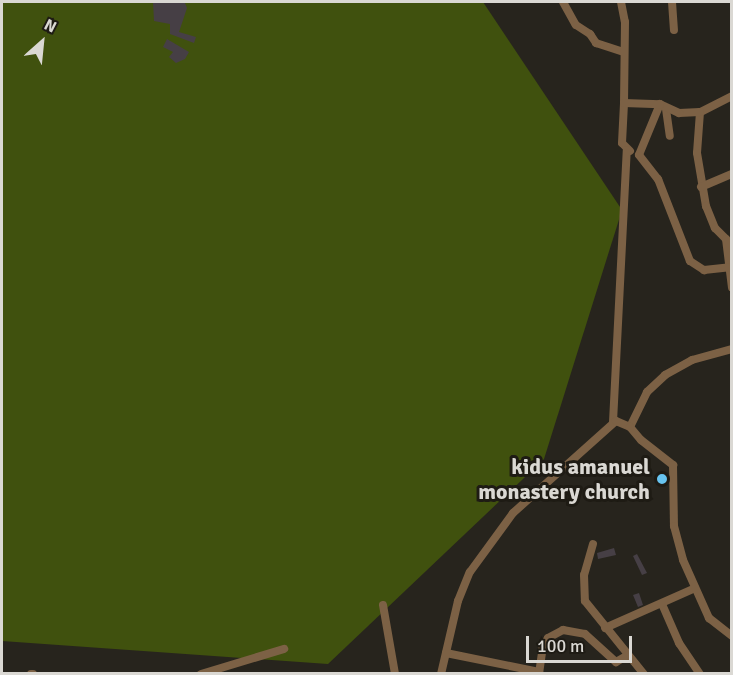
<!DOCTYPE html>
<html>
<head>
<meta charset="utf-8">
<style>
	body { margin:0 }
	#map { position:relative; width:733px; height:675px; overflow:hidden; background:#27241d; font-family:Signika,sans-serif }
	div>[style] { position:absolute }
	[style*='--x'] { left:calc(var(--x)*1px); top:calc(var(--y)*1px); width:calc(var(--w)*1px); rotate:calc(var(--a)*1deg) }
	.green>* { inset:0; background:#40510e }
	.building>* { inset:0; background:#463f45 }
	.minor>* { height:8px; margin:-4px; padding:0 4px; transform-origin:4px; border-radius:4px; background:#7c6145 }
	.dots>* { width:16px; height:16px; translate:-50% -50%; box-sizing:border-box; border:3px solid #1e1b14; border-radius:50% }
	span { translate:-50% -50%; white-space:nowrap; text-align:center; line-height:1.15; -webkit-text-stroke:6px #1e1b14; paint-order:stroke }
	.poi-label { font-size:22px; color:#dad8d3; font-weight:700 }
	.right { translate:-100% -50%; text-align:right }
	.frame { position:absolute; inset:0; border:3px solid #dad8d3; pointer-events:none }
	.north { position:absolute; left:12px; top:12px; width:60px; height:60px; -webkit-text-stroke:4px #1e1b14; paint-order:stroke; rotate:27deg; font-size:16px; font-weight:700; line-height:24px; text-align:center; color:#dad8d3 }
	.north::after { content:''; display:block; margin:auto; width:21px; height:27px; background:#dad8d3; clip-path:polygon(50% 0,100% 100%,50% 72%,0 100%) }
	.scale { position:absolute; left:526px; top:636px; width:106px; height:27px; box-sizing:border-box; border:3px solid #dad8d3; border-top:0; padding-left:8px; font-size:18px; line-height:21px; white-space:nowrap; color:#dad8d3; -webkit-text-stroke:4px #1e1b14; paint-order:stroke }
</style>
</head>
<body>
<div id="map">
	<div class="green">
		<i style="clip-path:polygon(2px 2px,483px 2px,622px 210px,544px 459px,328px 664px,2px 641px)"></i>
	</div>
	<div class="building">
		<i style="clip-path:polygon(153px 2px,185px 3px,187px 8px,179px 32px,196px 37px,194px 43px,170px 34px,170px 24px,154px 21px)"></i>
		<i style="clip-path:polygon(167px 39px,189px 52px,185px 59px,176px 63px,169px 57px,173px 52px,163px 47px)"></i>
		<i style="clip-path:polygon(614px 548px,616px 555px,598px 559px,597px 553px)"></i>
		<i style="clip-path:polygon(637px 554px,647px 573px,642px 575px,633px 556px)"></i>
		<i style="clip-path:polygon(639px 593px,643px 605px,638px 607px,633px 595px)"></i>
	</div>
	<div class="minor">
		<i style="--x:563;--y:2;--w:26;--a:61"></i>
		<i style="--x:576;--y:25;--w:17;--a:33"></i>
		<i style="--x:590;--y:34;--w:11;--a:56"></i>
		<i style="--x:596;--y:43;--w:29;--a:18"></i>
		<i style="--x:621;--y:2;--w:20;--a:79"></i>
		<i style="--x:625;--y:22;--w:81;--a:90.7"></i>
		<i style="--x:672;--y:2;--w:28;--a:86"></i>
		<i style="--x:732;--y:96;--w:36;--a:153"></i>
		<i style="--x:700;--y:112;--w:41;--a:94.2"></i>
		<i style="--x:697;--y:153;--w:54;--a:80.4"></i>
		<i style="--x:706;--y:206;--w:24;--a:68"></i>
		<i style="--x:715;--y:228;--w:16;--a:45"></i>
		<i style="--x:726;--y:239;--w:49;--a:83"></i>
		<i style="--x:666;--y:109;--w:27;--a:82"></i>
		<i style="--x:700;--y:112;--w:21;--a:177"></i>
		<i style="--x:679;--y:113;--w:21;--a:-155"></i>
		<i style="--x:660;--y:104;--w:55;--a:112.4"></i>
		<i style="--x:639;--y:155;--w:31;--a:52"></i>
		<i style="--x:658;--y:179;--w:88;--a:68.7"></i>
		<i style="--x:690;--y:261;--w:17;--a:33"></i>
		<i style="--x:704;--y:270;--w:28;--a:-6"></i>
		<i style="--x:630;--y:151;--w:11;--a:-135"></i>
		<i style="--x:622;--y:143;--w:40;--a:-87.1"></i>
		<i style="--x:624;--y:103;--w:36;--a:2"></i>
		<i style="--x:701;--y:187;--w:34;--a:-23"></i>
		<i style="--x:613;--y:422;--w:272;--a:-87.1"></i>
		<i style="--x:630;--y:427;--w:39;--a:-64"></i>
		<i style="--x:647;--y:392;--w:25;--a:-43"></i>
		<i style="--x:665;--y:375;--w:31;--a:-29"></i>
		<i style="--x:692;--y:360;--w:41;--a:-15.4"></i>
		<i style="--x:593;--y:544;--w:32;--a:106"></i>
		<i style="--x:584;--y:575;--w:26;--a:88"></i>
		<i style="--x:585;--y:601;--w:94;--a:51.1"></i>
		<i style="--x:662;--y:604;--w:43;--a:66.4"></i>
		<i style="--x:679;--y:643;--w:37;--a:56"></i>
		<i style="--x:383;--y:605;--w:70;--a:80.1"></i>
		<i style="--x:605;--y:628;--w:96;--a:-23.9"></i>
		<i style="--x:446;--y:653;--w:95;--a:11.5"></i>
		<i style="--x:31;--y:674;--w:2;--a:0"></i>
		<i style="--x:201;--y:674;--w:87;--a:-16.8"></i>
		<i style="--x:441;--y:674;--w:75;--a:-76.9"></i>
		<i style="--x:458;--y:601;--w:31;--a:-68"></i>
		<i style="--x:470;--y:572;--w:73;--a:-53.9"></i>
		<i style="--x:513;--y:513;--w:138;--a:-41.8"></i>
		<i style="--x:616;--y:421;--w:15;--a:23"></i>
		<i style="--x:630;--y:427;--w:17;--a:50"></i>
		<i style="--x:641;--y:440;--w:41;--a:38"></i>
		<i style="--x:673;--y:465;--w:61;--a:89.1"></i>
		<i style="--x:674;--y:526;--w:35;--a:75"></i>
		<i style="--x:683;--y:560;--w:64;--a:65.9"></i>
		<i style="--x:709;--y:618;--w:29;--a:38"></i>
		<i style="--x:539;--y:674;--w:27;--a:-82"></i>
		<i style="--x:543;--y:647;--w:10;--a:-61"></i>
		<i style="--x:548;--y:638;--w:17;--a:-28"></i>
		<i style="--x:563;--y:630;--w:22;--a:10"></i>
		<i style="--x:585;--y:634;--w:42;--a:42.1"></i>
		<i style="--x:616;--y:662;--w:14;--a:-30"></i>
	</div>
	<div class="dots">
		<i style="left:662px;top:479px;background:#68c4f0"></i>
	</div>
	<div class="poi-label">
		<span class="right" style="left:650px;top:479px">kidus amanuel<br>monastery church</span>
	</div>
	<div class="frame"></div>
	<div class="north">N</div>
	<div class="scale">100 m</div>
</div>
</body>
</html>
